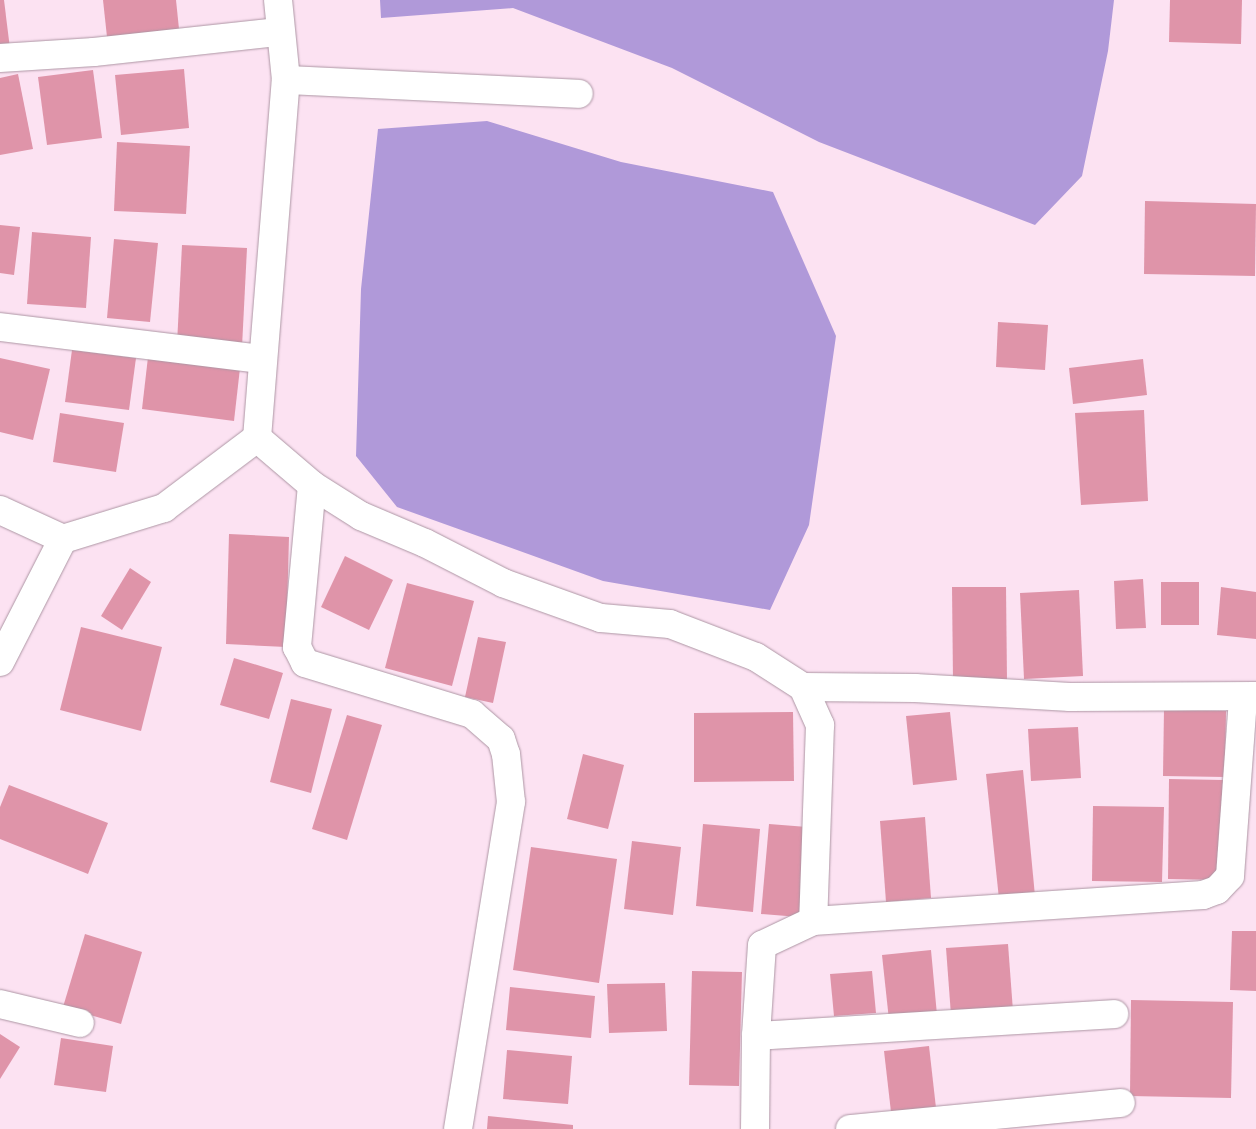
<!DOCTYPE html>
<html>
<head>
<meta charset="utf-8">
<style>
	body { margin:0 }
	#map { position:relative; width:1256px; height:1129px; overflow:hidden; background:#fce2f2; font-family:Jost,sans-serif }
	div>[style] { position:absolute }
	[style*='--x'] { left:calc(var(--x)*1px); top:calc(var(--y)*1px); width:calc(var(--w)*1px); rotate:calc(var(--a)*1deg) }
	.water>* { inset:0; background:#b099d9 }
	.building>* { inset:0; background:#df94a9 }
	.roads { filter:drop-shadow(0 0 1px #ad96a4) drop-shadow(0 0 1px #ad96a4) }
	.minor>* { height:28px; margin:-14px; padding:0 14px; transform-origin:14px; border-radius:14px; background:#fff }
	span { translate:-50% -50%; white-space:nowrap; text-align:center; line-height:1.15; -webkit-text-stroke:4px #fce2f2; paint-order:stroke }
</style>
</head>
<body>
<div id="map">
	<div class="water">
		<i style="clip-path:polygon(380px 0,1114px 0,1108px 51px,1082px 176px,1035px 225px,819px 142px,672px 68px,513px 8px,381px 18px)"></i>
		<i style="clip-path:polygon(487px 121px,621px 162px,773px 192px,836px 336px,809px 525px,770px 610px,603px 581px,397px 507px,356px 456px,361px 289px,378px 129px)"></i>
	</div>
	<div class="building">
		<i style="clip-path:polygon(0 0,4px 0,11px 57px,0 59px)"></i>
		<i style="clip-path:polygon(103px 0,176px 0,179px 29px,107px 37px)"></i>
		<i style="clip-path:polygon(1170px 0,1242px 0,1241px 44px,1169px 42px)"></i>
		<i style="clip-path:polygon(184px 69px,189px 128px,121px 135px,115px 75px)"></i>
		<i style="clip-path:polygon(93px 70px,102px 138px,47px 145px,38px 77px)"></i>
		<i style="clip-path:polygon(18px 74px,33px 149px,0 155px,0 78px)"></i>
		<i style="clip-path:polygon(117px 142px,190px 146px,186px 214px,114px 211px)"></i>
		<i style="clip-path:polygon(1145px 201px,1256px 204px,1255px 276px,1144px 274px)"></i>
		<i style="clip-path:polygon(0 225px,20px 227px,14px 275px,0 273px)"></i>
		<i style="clip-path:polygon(32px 232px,91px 237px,86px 308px,27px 304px)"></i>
		<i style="clip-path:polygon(114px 239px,158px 243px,150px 322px,107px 318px)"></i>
		<i style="clip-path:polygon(182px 245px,247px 248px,242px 347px,177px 344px)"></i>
		<i style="clip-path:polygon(998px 322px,1048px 325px,1045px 370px,996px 367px)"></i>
		<i style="clip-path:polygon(72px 350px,136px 358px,129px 410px,65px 402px)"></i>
		<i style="clip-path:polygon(148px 357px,240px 368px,234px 421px,142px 409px)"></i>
		<i style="clip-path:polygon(0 358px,50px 369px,33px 440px,0 432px)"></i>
		<i style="clip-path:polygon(1143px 359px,1147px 395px,1073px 404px,1069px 368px)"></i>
		<i style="clip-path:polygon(1144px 410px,1148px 501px,1081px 505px,1075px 413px)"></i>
		<i style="clip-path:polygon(60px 413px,124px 423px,116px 472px,53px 462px)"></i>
		<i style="clip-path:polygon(229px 534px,289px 537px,286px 647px,226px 644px)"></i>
		<i style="clip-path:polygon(345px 556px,393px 580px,369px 630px,321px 607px)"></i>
		<i style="clip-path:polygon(130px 568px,151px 582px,122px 630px,101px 616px)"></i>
		<i style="clip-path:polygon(1143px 579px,1146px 628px,1116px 629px,1114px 581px)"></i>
		<i style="clip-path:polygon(1161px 582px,1199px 582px,1199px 625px,1161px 625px)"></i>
		<i style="clip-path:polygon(407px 583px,474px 601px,452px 686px,385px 668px)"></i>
		<i style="clip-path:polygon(952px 587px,1006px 587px,1007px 681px,953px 681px)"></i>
		<i style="clip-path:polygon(1221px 587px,1256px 592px,1256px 639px,1217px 635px)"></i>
		<i style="clip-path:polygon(1079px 590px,1083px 676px,1024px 679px,1020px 593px)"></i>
		<i style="clip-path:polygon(81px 627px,162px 647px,141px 731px,60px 710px)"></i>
		<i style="clip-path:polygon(478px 637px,506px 642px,493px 703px,465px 697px)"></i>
		<i style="clip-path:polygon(234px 658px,283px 673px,269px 719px,220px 705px)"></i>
		<i style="clip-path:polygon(291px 699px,332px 709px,311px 793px,270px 782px)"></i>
		<i style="clip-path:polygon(1164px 709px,1226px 711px,1225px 777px,1163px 776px)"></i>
		<i style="clip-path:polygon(793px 712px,794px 781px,694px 782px,694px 713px)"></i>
		<i style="clip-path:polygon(950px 712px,957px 780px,913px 785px,906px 716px)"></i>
		<i style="clip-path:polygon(347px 715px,382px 725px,347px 840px,312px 829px)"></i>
		<i style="clip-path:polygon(1078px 727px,1081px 778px,1031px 781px,1028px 729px)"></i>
		<i style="clip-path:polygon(583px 754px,624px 765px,608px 829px,567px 819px)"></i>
		<i style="clip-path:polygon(1023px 770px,1035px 896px,999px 899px,986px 774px)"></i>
		<i style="clip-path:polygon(1169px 779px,1223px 780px,1221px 880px,1168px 879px)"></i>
		<i style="clip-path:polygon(9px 785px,108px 823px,88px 874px,0 839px,0 807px)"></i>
		<i style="clip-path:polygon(1093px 806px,1164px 807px,1162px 882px,1092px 881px)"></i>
		<i style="clip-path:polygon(925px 817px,931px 898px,886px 902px,880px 821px)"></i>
		<i style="clip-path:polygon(703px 824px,760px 829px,753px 912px,696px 906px)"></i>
		<i style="clip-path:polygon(769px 824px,807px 827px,799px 917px,761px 914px)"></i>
		<i style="clip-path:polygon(632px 841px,681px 847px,673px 915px,624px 909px)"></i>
		<i style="clip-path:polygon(531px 847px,617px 859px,599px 983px,513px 970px)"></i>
		<i style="clip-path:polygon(1232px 931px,1256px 931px,1256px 991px,1230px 990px)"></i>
		<i style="clip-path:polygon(85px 934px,142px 952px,121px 1024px,63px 1007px)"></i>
		<i style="clip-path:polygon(1008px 944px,1013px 1011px,951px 1015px,946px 948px)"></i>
		<i style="clip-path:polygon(931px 950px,937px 1015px,889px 1020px,882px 955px)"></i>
		<i style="clip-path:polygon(692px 971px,742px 972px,739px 1086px,689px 1085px)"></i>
		<i style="clip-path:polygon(872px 971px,876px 1013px,834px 1016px,830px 974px)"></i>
		<i style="clip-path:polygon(665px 983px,667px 1031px,609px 1033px,607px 984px)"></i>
		<i style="clip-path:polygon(510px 987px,595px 996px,591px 1038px,506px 1030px)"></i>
		<i style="clip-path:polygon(1131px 1000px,1233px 1002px,1231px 1098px,1130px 1096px)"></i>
		<i style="clip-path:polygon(0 1034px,20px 1047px,0 1079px)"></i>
		<i style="clip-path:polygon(61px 1038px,113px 1046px,106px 1092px,54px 1085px)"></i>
		<i style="clip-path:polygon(929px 1046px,936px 1108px,891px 1112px,884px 1051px)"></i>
		<i style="clip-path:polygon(507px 1050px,572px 1056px,568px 1104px,503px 1099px)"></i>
		<i style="clip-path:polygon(488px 1116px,573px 1125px,573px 1129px,487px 1129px)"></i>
	</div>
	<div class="roads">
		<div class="minor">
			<i style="--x:0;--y:58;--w:94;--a:-3.7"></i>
			<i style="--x:94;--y:52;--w:186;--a:-6.2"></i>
			<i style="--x:286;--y:80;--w:293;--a:2.7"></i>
			<i style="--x:0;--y:327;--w:263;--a:7"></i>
			<i style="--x:257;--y:438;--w:72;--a:40.5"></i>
			<i style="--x:312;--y:485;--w:58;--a:32.3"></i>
			<i style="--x:361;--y:516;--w:69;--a:22.9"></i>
			<i style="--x:425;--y:543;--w:88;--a:27.1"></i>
			<i style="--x:503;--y:583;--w:104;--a:19.7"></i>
			<i style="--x:601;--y:618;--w:69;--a:5"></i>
			<i style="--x:670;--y:624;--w:92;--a:21"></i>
			<i style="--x:756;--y:657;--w:56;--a:32.6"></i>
			<i style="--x:803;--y:687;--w:42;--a:65.9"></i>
			<i style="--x:820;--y:725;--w:196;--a:92"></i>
			<i style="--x:813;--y:921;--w:56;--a:154.8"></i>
			<i style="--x:762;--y:945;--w:91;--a:93.8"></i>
			<i style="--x:756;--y:1036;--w:93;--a:90.6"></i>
			<i style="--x:312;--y:485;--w:163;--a:95.3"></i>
			<i style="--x:297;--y:647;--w:18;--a:63"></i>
			<i style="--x:305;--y:663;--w:175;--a:17"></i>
			<i style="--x:472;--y:714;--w:38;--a:41"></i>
			<i style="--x:501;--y:739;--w:16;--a:72"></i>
			<i style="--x:506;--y:754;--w:48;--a:84.1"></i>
			<i style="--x:511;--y:802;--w:331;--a:99.2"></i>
			<i style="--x:0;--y:510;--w:69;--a:24.7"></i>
			<i style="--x:63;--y:539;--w:106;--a:-17.1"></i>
			<i style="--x:164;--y:508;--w:116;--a:-37"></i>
			<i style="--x:257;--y:438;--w:359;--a:-85.4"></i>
			<i style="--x:286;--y:80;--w:80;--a:-95.7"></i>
			<i style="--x:0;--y:662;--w:138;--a:-62.9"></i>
			<i style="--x:803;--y:687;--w:112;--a:0.5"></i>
			<i style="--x:915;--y:688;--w:155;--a:3.3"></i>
			<i style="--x:1070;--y:697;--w:186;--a:-0.3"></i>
			<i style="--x:813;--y:921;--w:391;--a:-3.8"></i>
			<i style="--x:1203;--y:895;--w:15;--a:-20"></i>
			<i style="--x:1217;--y:890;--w:19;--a:-47"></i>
			<i style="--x:1230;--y:876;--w:179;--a:-85.8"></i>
			<i style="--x:0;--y:1004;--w:82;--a:13.4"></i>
			<i style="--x:756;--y:1036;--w:359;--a:-3.5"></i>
			<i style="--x:850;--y:1129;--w:272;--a:-5.5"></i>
		</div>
	</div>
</div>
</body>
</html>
